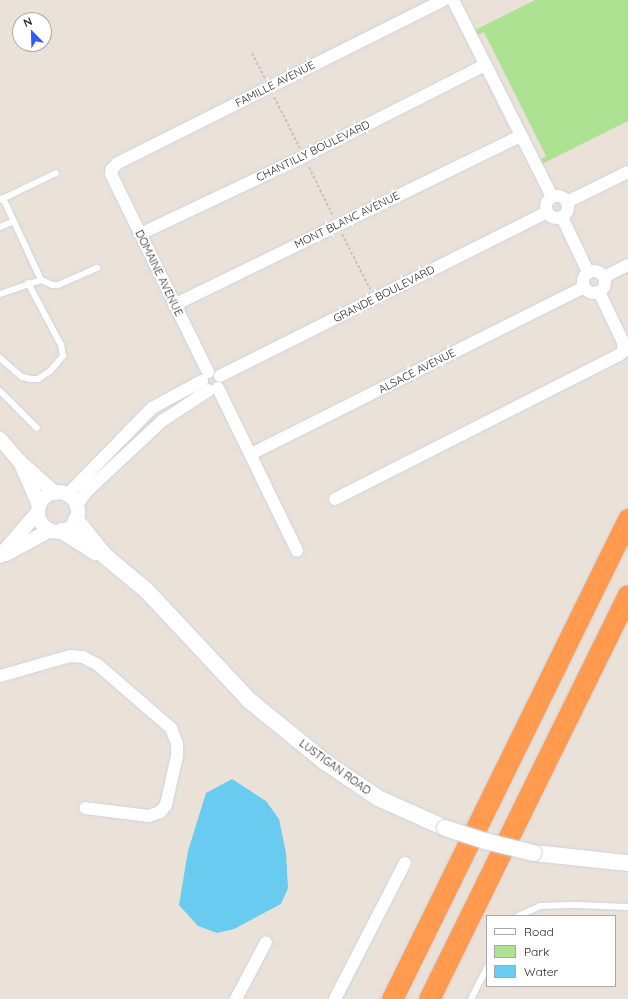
<!DOCTYPE html>
<html>
<head>
<meta charset="utf-8">
<style>
	body { margin:0 }
	#map { position:relative; width:628px; height:999px; overflow:hidden; background:#eae2d8; font-family:Quicksand,sans-serif }
	div>[style] { position:absolute }
	[style*='--x'] { left:calc(var(--x)*1px); top:calc(var(--y)*1px); width:calc(var(--w)*1px); rotate:calc(var(--a)*1deg) }
	.green>* { inset:0; background:#aee293 }
	.water>* { inset:0; background:#68cbef }
	.path>* { height:2px; margin-top:-1px; transform-origin:0; background:repeating-linear-gradient(90deg,#c3c3c3 0 3px,transparent 0 5px) }
	.roads { filter:drop-shadow(0 0 1px #cdd1e1) drop-shadow(0 0 1px #cdd1e1) }
	.service>* { height:6px; margin:-3px; padding:0 3px; transform-origin:3px; border-radius:3px; background:#fff }
	.minor>* { height:12px; margin:-6px; padding:0 6px; transform-origin:6px; border-radius:6px; background:#fff }
	.minor>.ring { margin:-6px; padding:0; box-sizing:content-box; background:none; border:12px solid #fff; border-radius:50% }
	.tertiary>* { height:14px; margin:-7px; padding:0 7px; transform-origin:7px; border-radius:7px; background:#fff }
	.tertiary>.ring { margin:-7px; padding:0; box-sizing:content-box; background:none; border:14px solid #fff; border-radius:50% }
	.secondary>* { height:16px; margin:-8px; padding:0 8px; transform-origin:8px; border-radius:8px; background:#fff }
	.motorway>* { height:21px; margin:-10.5px; padding:0 10.5px; transform-origin:10.5px; border-radius:10.5px; background:#ff9a4e }
	.bridges { filter:drop-shadow(0 0 1px #cdd1e1) drop-shadow(0 0 1px #cdd1e1) }
	.secondary-bridge>* { height:16px; margin:-8px; padding:0 8px; transform-origin:8px; border-radius:8px; background:#fff }
	span { translate:-50% -50%; white-space:nowrap; text-align:center; line-height:1.15; -webkit-text-stroke:3.5px #fff; paint-order:stroke }
	.street-label { font-size:11px; color:#272727 }
	.legend { position:absolute; left:486px; top:915px; width:130px; height:72px; box-sizing:border-box; background:#fff; border:1px solid #a9a9a9; margin:0; padding:5px 7px; list-style:none; font-size:12px; color:#272727 }
	.legend li { display:flex; align-items:center; gap:8px; height:20px }
	.legend b { width:20px; border:1px solid #a9a9a9 }
	.north { position:absolute; left:12px; top:12px; width:40px; height:40px; box-sizing:border-box; background:#fff; border:1px solid #a9a9a9; border-radius:50%; rotate:337deg; font-size:11px; font-weight:700; line-height:16px; text-align:center; color:#272727 }
	.north::after { content:''; display:block; margin:auto; width:14px; height:18px; background:#3459fb; clip-path:polygon(50% 0,100% 100%,50% 72%,0 100%) }
</style>
</head>
<body>
<div id="map">
	<div class="green">
		<i style="clip-path:polygon(535px 0,628px 0,628px 121px,540px 165px,538px 161px,546px 156px,484px 32px,475px 36px,473px 31px)"></i>
	</div>
	<div class="water">
		<i style="clip-path:polygon(232px 779px,266px 801px,279px 819px,286px 853px,288px 888px,281px 904px,234px 929px,217px 933px,198px 926px,179px 905px,188px 851px,206px 793px)"></i>
	</div>
	<div class="path">
		<i style="--x:252;--y:53;--w:29;--a:63"></i>
		<i style="--x:274;--y:97;--w:57;--a:63"></i>
		<i style="--x:309;--y:167;--w:55;--a:63.9"></i>
		<i style="--x:342;--y:234;--w:62;--a:63"></i>
	</div>
	<div class="roads">
		<div class="service">
			<i style="--x:3;--y:198;--w:90;--a:65.1"></i>
			<i style="--x:41;--y:280;--w:12;--a:24"></i>
			<i style="--x:52;--y:285;--w:6;--a:0"></i>
			<i style="--x:58;--y:285;--w:43;--a:-23.6"></i>
			<i style="--x:0;--y:200;--w:62;--a:-25.7"></i>
			<i style="--x:0;--y:227;--w:15;--a:-23"></i>
			<i style="--x:0;--y:294;--w:43;--a:-18.9"></i>
			<i style="--x:0;--y:358;--w:29;--a:41"></i>
			<i style="--x:22;--y:377;--w:9;--a:13"></i>
			<i style="--x:31;--y:379;--w:7;--a:0"></i>
			<i style="--x:38;--y:379;--w:14;--a:-34"></i>
			<i style="--x:50;--y:371;--w:20;--a:-49"></i>
			<i style="--x:63;--y:356;--w:11;--a:-100"></i>
			<i style="--x:61;--y:345;--w:70;--a:-118"></i>
			<i style="--x:0;--y:391;--w:52;--a:45"></i>
			<i style="--x:518;--y:916;--w:24;--a:-24"></i>
			<i style="--x:540;--y:906;--w:36;--a:-2"></i>
			<i style="--x:576;--y:905;--w:52;--a:2.2"></i>
			<i style="--x:471;--y:999;--w:36;--a:-63"></i>
		</div>
		<div class="minor">
			<i style="--x:453;--y:0;--w:220;--a:63.3"></i>
			<i class="ring" style="left:546px;top:196px;width:10px;height:10px"></i>
			<i style="--x:567;--y:202;--w:68;--a:-26.2"></i>
			<i style="--x:562;--y:217;--w:61;--a:64.7"></i>
			<i style="--x:140;--y:234;--w:183;--a:-25.3"></i>
			<i style="--x:305;--y:156;--w:202;--a:-26.8"></i>
			<i class="ring" style="left:583px;top:271px;width:10px;height:10px"></i>
			<i style="--x:604;--y:277;--w:27;--a:-27"></i>
			<i style="--x:174;--y:305;--w:385;--a:-26"></i>
			<i style="--x:208;--y:372;--w:220;--a:-116.1"></i>
			<i style="--x:111;--y:174;--w:5;--a:-79"></i>
			<i style="--x:112;--y:169;--w:8;--a:-45"></i>
			<i style="--x:118;--y:163;--w:364;--a:-26.6"></i>
			<i style="--x:220;--y:376;--w:366;--a:-26.6"></i>
			<i style="--x:218;--y:388;--w:181;--a:64.1"></i>
			<i style="--x:251;--y:454;--w:373;--a:-26.6"></i>
			<i style="--x:67;--y:495;--w:122;--a:-45.7"></i>
			<i style="--x:152;--y:408;--w:57;--a:-28.4"></i>
			<i style="--x:335;--y:499;--w:318;--a:-26.9"></i>
			<i style="--x:619;--y:355;--w:6;--a:-39"></i>
			<i style="--x:624;--y:351;--w:9;--a:-96"></i>
			<i style="--x:623;--y:342;--w:55;--a:-115.6"></i>
			<i style="--x:76;--y:506;--w:21;--a:-53"></i>
			<i style="--x:89;--y:489;--w:100;--a:-43"></i>
			<i style="--x:162;--y:421;--w:56;--a:-33.4"></i>
			<i style="--x:0;--y:676;--w:73;--a:-15.9"></i>
			<i style="--x:70;--y:656;--w:13;--a:4"></i>
			<i style="--x:83;--y:657;--w:17;--a:28"></i>
			<i style="--x:98;--y:665;--w:96;--a:40.8"></i>
			<i style="--x:171;--y:728;--w:17;--a:69"></i>
			<i style="--x:177;--y:744;--w:12;--a:90"></i>
			<i style="--x:177;--y:756;--w:50;--a:102.7"></i>
			<i style="--x:166;--y:805;--w:9;--a:131"></i>
			<i style="--x:160;--y:812;--w:12;--a:160"></i>
			<i style="--x:149;--y:816;--w:64;--a:-172.9"></i>
			<i style="--x:236;--y:999;--w:64;--a:-62.2"></i>
			<i style="--x:335;--y:999;--w:153;--a:-62.8"></i>
		</div>
		<div class="tertiary">
			<i style="--x:0;--y:439;--w:30;--a:49"></i>
			<i style="--x:20;--y:462;--w:47;--a:41.5"></i>
			<i style="--x:22;--y:466;--w:43;--a:66.4"></i>
			<i class="ring" style="left:38px;top:492px;width:26px;height:26px"></i>
			<i style="--x:6;--y:554;--w:50;--a:-28.6"></i>
			<i style="--x:0;--y:556;--w:58;--a:-49.2"></i>
		</div>
		<div class="secondary">
			<i style="--x:76;--y:520;--w:46;--a:51.1"></i>
			<i style="--x:105;--y:556;--w:55;--a:39.8"></i>
			<i style="--x:147;--y:591;--w:151;--a:46.9"></i>
			<i style="--x:250;--y:701;--w:97;--a:39.1"></i>
			<i style="--x:325;--y:762;--w:64;--a:34.2"></i>
			<i style="--x:378;--y:798;--w:73;--a:24.1"></i>
			<i style="--x:62;--y:531;--w:40;--a:32"></i>
			<i style="--x:534;--y:853;--w:95;--a:6.1"></i>
		</div>
		<div class="motorway">
			<i style="--x:392;--y:999;--w:535;--a:-63.82"></i>
			<i style="--x:429;--y:999;--w:450;--a:-63.8"></i>
		</div>
	</div>
	<div class="bridges">
		<div class="secondary-bridge">
			<i style="--x:445;--y:828;--w:42;--a:18"></i>
			<i style="--x:485;--y:841;--w:50;--a:13.8"></i>
		</div>
	</div>
	<div class="street-label">
		<span style="left:275px;top:84px;rotate:-27deg">FAMILLE AVENUE</span>
		<span style="left:313px;top:151px;rotate:-26deg">CHANTILLY BOULEVARD</span>
		<span style="left:347px;top:220px;rotate:-26deg">MONT BLANC AVENUE</span>
		<span style="left:159px;top:273px;rotate:64deg">DOMAINE AVENUE</span>
		<span style="left:384px;top:294px;rotate:-27deg">GRANDE BOULEVARD</span>
		<span style="left:417px;top:371px;rotate:-27deg">ALSACE AVENUE</span>
		<span style="left:335px;top:767px;rotate:36deg">LUSTIGAN ROAD</span>
	</div>
	<ul class="legend">
	<li><b style="height:5px;background:#fff"></b>Road</li>
	<li><b style="height:11px;background:#aee293"></b>Park</li>
	<li><b style="height:11px;background:#68cbef"></b>Water</li>
	</ul>
	<div class="north">N</div>
</div>
</body>
</html>
